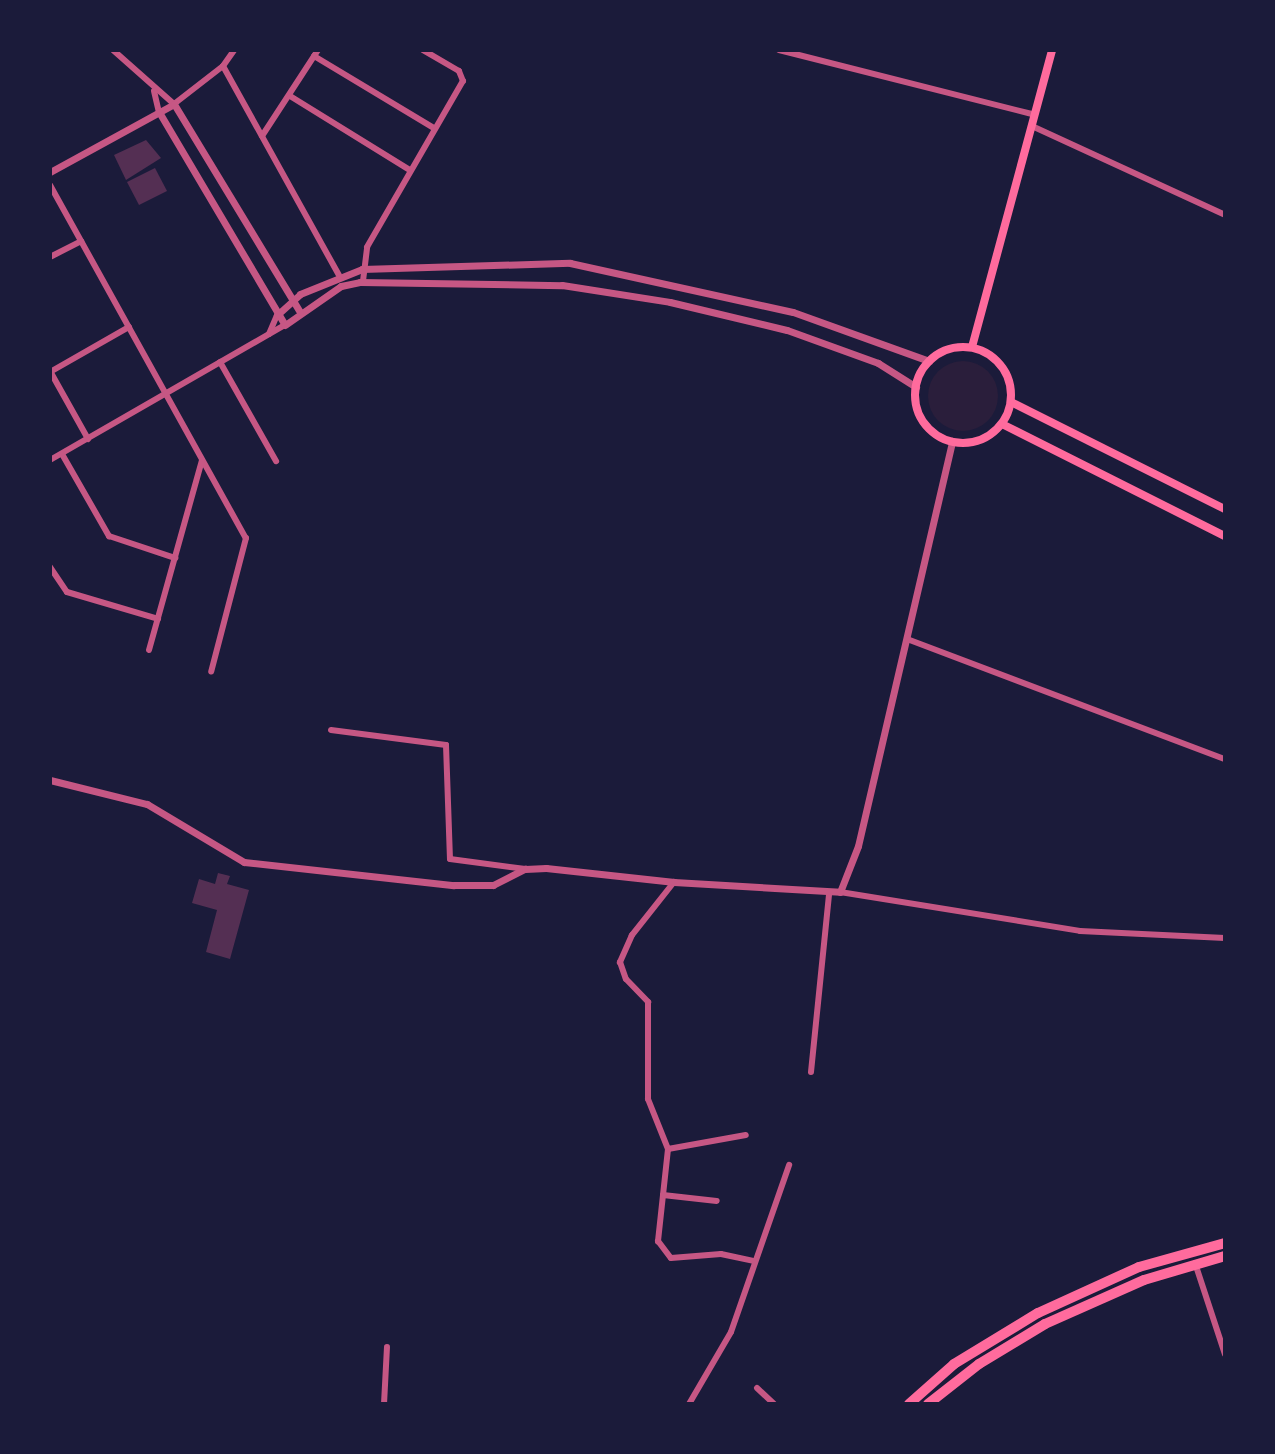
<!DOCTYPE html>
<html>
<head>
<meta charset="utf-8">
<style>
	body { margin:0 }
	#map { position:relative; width:1275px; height:1454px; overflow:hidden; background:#1b1b3a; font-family:Raleway,sans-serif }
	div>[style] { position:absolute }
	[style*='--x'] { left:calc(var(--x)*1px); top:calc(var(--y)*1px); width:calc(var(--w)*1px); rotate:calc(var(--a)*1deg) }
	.green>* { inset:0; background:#2a1e3b }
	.round { border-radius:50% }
	.building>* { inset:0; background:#542f53 }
	.minor>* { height:6px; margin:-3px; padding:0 3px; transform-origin:3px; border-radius:3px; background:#c65784 }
	.tertiary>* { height:7px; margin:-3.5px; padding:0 3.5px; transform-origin:3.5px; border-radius:3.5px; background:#c65784 }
	.secondary>* { height:8px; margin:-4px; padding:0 4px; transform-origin:4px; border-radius:4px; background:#ff6b9d }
	.secondary>.ring { margin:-4px; padding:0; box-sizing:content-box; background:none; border:8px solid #ff6b9d; border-radius:50% }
	.trunk>* { height:10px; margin:-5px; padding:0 5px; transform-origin:5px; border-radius:5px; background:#ff6b9d }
	span { translate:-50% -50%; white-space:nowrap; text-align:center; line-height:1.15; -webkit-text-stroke:8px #1b1b3a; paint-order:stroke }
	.frame { position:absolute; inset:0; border:52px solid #1b1b3a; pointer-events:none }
</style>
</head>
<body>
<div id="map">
	<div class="green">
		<i class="round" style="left:928px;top:361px;width:70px;height:70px"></i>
	</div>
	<div class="building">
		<i style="clip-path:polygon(146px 140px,161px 158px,126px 180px,114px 155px)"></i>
		<i style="clip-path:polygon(155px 168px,167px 191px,139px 205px,127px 182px)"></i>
		<i style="clip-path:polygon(218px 873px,230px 876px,227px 884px,249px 890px,230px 959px,206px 952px,217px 910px,192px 903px,199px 879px,215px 884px)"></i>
	</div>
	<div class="minor">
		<i style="--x:113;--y:50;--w:81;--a:41.5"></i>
		<i style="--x:174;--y:104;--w:62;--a:-37.8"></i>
		<i style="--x:223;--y:66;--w:19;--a:-55"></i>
		<i style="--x:779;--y:50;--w:264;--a:14.2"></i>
		<i style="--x:314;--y:56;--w:140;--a:31"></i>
		<i style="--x:223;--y:66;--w:239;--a:61"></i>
		<i style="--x:154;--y:91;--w:22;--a:77"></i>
		<i style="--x:290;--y:96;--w:141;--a:31.7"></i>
		<i style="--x:1034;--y:127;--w:210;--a:24.7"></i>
		<i style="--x:262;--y:136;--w:103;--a:-56.9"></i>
		<i style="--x:50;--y:185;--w:404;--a:61"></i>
		<i style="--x:246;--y:538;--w:138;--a:104.6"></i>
		<i style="--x:50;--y:257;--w:35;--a:-27"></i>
		<i style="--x:363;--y:281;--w:34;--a:-83"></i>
		<i style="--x:367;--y:247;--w:192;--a:-60"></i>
		<i style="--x:463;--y:81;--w:11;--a:-112"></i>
		<i style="--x:459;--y:71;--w:42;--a:-149.7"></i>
		<i style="--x:269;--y:334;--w:21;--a:-67"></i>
		<i style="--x:220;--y:362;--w:114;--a:60.5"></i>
		<i style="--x:50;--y:371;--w:78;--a:60.8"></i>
		<i style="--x:50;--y:372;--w:91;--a:-29.7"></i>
		<i style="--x:62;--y:454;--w:95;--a:60.2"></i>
		<i style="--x:109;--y:536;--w:70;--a:18.4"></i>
		<i style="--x:50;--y:460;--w:271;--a:-29.9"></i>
		<i style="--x:50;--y:567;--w:30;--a:56"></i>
		<i style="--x:67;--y:592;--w:95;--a:16.5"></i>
		<i style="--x:907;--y:639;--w:340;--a:20.7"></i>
		<i style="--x:149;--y:650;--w:197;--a:-74.4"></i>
		<i style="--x:331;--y:730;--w:116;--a:7.4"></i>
		<i style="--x:446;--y:745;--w:114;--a:88"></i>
		<i style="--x:450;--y:859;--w:76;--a:7.6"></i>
		<i style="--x:674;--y:882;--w:68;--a:128.4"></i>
		<i style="--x:632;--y:935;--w:30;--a:114"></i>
		<i style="--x:620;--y:962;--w:18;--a:71"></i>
		<i style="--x:626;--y:979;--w:32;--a:46"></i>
		<i style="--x:648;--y:1002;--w:97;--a:90"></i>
		<i style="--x:648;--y:1099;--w:54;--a:68.2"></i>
		<i style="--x:668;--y:1149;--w:93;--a:96.2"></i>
		<i style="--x:658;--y:1241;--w:21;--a:53"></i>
		<i style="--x:671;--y:1258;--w:50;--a:-4.6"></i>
		<i style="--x:721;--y:1254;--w:33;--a:12"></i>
		<i style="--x:840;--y:892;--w:243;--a:9.2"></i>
		<i style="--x:1080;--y:931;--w:145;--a:2.8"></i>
		<i style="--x:811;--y:1072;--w:178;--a:-84.2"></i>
		<i style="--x:668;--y:1149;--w:79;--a:-10.2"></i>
		<i style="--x:663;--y:1195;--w:54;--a:6.3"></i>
		<i style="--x:1195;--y:1263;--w:96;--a:71.8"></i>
		<i style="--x:757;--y:1388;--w:23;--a:43"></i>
		<i style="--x:384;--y:1404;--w:57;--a:-87"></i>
		<i style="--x:689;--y:1404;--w:83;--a:-59.7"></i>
		<i style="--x:731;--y:1332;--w:177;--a:-70.8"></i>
	</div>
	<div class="tertiary">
		<i style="--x:159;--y:112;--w:247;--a:59.4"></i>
		<i style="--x:285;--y:325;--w:68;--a:-34.9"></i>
		<i style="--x:341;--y:286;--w:19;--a:-12"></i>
		<i style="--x:360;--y:282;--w:202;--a:0.9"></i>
		<i style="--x:562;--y:285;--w:109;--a:8.9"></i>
		<i style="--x:670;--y:302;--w:120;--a:13.5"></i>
		<i style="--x:787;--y:330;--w:97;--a:19.9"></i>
		<i style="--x:878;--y:363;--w:45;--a:32.3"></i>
		<i style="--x:50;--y:172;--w:141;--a:-28.7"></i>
		<i style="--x:174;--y:104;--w:243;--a:58.8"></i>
		<i style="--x:277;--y:315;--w:31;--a:-42"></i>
		<i style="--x:300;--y:294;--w:67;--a:-22"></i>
		<i style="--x:362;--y:269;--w:208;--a:-1.7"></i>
		<i style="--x:570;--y:263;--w:228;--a:12.4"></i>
		<i style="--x:793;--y:312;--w:145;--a:19.8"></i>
		<i style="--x:50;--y:780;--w:100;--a:13.9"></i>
		<i style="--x:147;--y:804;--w:113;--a:30.9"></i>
		<i style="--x:244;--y:862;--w:211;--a:6.3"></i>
		<i style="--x:454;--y:885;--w:39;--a:0"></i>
		<i style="--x:493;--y:885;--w:36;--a:-27"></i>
		<i style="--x:525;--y:869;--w:21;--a:-3"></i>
		<i style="--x:546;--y:868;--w:129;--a:6.2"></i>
		<i style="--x:674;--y:882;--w:166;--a:3.4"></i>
		<i style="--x:840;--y:892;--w:49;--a:-68.6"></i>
		<i style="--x:858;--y:846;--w:416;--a:-76.9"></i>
	</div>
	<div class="secondary">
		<i style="--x:972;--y:347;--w:308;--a:-74.9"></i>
		<i class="ring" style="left:915px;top:347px;width:88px;height:88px"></i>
		<i style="--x:1011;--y:402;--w:239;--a:26.6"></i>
		<i style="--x:1002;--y:424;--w:250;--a:26.7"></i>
	</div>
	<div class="trunk">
		<i style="--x:909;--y:1404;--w:60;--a:-41.6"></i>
		<i style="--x:954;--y:1364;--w:98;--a:-31.3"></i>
		<i style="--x:1038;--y:1313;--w:111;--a:-24.5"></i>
		<i style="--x:1139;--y:1267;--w:89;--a:-15.6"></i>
		<i style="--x:928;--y:1404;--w:65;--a:-38.1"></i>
		<i style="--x:979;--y:1364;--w:77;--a:-31.2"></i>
		<i style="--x:1045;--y:1324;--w:108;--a:-24"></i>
		<i style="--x:1144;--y:1280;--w:84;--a:-16.5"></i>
	</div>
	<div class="frame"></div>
</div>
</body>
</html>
